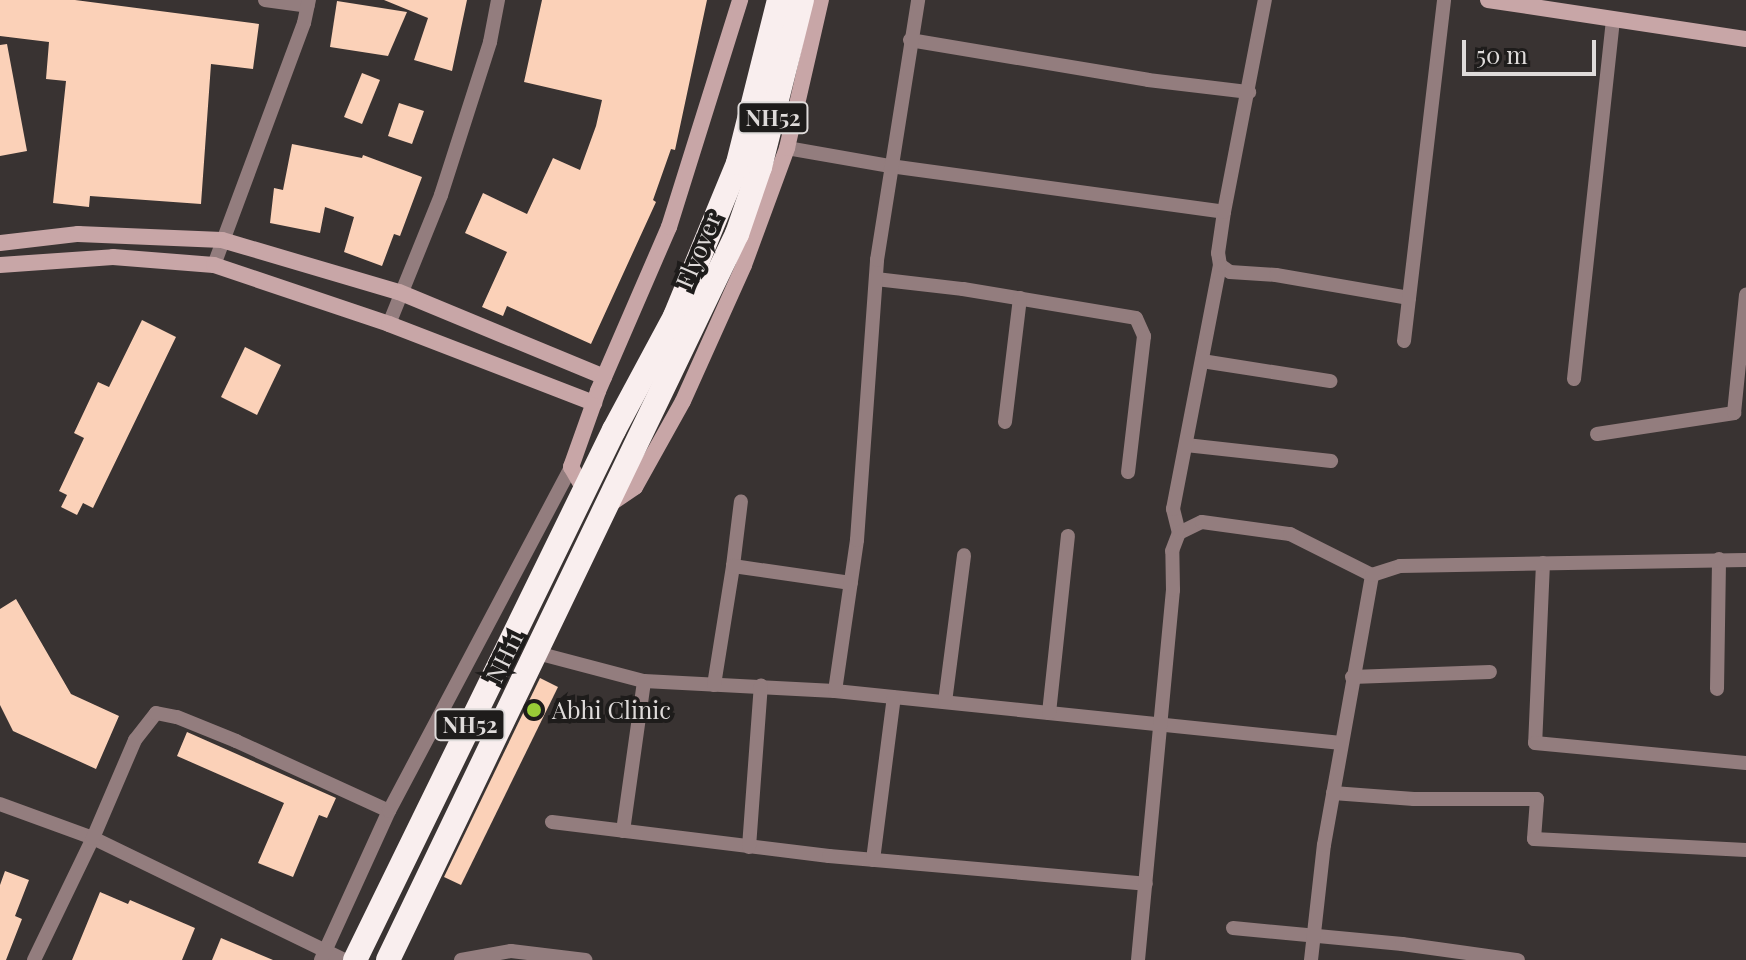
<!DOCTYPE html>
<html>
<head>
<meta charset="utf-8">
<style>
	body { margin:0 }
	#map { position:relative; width:1746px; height:960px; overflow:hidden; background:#393332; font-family:"Playfair Display",serif }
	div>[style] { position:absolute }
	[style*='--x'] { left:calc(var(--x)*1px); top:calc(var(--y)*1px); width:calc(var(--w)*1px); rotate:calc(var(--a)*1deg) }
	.building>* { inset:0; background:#fbd1b8 }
	.street>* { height:14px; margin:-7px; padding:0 7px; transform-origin:7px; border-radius:7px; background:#937d7e }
	.secondary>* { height:16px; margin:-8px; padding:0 8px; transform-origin:8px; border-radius:8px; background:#c8a6a7 }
	.highway>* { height:24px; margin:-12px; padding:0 12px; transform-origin:12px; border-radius:12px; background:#f9eeee }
	.dots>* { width:22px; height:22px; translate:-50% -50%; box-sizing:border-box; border:4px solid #1e1c1b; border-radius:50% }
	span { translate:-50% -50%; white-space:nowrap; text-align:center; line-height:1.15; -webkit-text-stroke:8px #1e1c1b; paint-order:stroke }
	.shield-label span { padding:2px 6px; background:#1e1c1b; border:2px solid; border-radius:6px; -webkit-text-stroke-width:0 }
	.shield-label { font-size:22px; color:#dfdbda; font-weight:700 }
	.street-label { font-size:24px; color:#dfdbda }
	.poi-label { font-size:24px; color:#dfdbda }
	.left { translate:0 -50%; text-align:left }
	.scale { position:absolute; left:1462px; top:40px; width:134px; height:36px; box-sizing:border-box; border:4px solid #dfdbda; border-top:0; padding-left:10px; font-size:24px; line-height:28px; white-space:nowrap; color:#dfdbda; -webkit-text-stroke:6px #1e1c1b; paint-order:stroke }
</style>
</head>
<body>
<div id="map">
	<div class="building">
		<i style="clip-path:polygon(0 0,75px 0,259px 24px,253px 69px,211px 64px,201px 204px,90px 196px,89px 207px,53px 203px,66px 81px,46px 79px,49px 42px,0 36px)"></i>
		<i style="clip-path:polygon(384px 0,467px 0,452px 71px,414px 60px,428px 18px)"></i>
		<i style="clip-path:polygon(542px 0,707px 0,675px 150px,671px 149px,653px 200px,656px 202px,591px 344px,507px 306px,503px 316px,482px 307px,507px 252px,465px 233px,483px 193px,527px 214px,553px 158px,580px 170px,596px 126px,602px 100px,524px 82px)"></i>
		<i style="clip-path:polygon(337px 1px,407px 12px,388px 56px,330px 47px)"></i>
		<i style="clip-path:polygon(7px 44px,27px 151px,0 156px,0 45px)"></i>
		<i style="clip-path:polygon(362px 73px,380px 80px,362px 124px,344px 117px)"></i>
		<i style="clip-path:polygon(399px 103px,424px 111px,412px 144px,388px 136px)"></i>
		<i style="clip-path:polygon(292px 144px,362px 158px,363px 155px,422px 177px,400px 236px,394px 234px,382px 266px,344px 252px,354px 217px,325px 207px,320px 233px,270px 223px,274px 188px,283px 190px)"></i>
		<i style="clip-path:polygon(142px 320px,176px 337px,93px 508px,83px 503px,77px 515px,61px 507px,67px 495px,59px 491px,84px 438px,74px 433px,98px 382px,109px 387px)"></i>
		<i style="clip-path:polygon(245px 347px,281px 365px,257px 415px,221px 397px)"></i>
		<i style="clip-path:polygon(16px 599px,71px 694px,119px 716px,96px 769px,13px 731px,0 705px,0 609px)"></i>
		<i style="clip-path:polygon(540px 678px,558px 687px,461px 885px,444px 877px)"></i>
		<i style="clip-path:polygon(187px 732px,336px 798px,327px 818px,319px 815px,293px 877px,258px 863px,284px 803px,177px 756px)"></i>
		<i style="clip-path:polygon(5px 871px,29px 880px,15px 916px,22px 919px,6px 960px,0 960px,0 885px)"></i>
		<i style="clip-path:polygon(100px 892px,128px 904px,130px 900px,195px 928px,182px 960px,72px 960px)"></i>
		<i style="clip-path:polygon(221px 938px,273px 960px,212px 960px)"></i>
	</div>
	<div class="street">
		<i style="--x:265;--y:0;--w:43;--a:7.9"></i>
		<i style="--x:910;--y:40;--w:241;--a:9.5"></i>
		<i style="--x:1148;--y:80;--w:102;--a:6.8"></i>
		<i style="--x:787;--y:148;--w:105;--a:9.9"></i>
		<i style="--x:890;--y:166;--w:337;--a:7.8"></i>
		<i style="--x:214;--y:265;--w:258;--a:-69.6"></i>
		<i style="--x:304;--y:23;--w:24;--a:-78"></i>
		<i style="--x:1220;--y:265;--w:12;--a:35"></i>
		<i style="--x:1230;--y:272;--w:46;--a:3.7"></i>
		<i style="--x:1276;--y:275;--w:135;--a:9.8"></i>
		<i style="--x:876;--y:279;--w:88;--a:6.6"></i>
		<i style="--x:963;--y:289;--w:175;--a:9.5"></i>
		<i style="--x:1136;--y:318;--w:20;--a:66"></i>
		<i style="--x:1144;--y:336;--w:137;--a:96.7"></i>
		<i style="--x:389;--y:324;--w:139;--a:-68"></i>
		<i style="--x:441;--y:195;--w:161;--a:-72.2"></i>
		<i style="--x:490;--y:42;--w:43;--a:-79.2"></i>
		<i style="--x:1404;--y:341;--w:343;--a:-83.3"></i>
		<i style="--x:1202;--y:361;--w:130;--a:8.9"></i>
		<i style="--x:1574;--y:379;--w:362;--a:-83.8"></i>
		<i style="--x:1005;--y:422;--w:125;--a:-83.1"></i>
		<i style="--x:1597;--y:434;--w:139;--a:-8.7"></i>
		<i style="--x:1734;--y:413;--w:119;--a:-84.2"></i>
		<i style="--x:1186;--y:445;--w:146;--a:6.3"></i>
		<i style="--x:1179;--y:533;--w:25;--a:-104"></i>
		<i style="--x:1173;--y:509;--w:248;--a:-79.1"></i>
		<i style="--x:1220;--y:265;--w:12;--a:-99"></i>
		<i style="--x:1218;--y:253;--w:41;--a:-81.7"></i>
		<i style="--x:1224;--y:212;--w:216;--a:-79.1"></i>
		<i style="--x:1543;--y:563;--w:180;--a:92.5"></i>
		<i style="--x:1535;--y:743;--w:212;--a:5.4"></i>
		<i style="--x:733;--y:566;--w:65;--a:-83"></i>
		<i style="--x:537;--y:653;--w:111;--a:14.7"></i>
		<i style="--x:644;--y:681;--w:191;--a:3"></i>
		<i style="--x:835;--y:691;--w:509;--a:5.87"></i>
		<i style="--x:1352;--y:677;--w:138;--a:-2.1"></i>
		<i style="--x:714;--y:685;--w:121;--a:-80.9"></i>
		<i style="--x:733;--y:566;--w:119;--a:8.2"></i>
		<i style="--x:1717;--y:689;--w:130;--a:-89.1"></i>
		<i style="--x:835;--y:691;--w:153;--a:-81.7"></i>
		<i style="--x:857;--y:540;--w:281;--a:-85.9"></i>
		<i style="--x:877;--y:260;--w:263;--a:-81"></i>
		<i style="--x:945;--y:702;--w:148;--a:-82.6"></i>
		<i style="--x:1049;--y:713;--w:178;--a:-83.9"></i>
		<i style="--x:1333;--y:793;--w:81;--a:4.2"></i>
		<i style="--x:1414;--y:799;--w:123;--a:0"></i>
		<i style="--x:1537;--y:799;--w:40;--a:94.3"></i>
		<i style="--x:1534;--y:839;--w:212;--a:3"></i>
		<i style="--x:0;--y:804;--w:99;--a:20.1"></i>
		<i style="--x:93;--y:838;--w:279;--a:25.9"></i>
		<i style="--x:552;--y:822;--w:279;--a:7"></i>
		<i style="--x:829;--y:856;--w:318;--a:5"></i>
		<i style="--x:623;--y:831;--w:151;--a:-82"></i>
		<i style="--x:749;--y:847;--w:162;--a:-85.8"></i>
		<i style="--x:873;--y:860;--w:164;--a:-82.7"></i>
		<i style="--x:1233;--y:928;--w:170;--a:5.4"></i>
		<i style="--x:1402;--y:944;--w:117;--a:7.9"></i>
		<i style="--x:34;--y:960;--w:136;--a:-64.2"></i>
		<i style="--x:93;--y:838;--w:107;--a:-66.8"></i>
		<i style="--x:135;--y:740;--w:34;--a:-52"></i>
		<i style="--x:156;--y:713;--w:21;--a:11"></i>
		<i style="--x:177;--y:717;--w:64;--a:22.1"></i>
		<i style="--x:236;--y:741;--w:168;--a:24.6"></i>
		<i style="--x:321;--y:960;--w:164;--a:-65.5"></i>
		<i style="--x:389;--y:811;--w:389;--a:-62.1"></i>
		<i style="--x:461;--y:960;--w:51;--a:-10.2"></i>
		<i style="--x:511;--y:951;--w:75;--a:6.9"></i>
		<i style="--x:1138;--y:960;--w:372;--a:-84.6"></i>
		<i style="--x:1173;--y:590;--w:39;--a:-91"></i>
		<i style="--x:1172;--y:551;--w:19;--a:-69"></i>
		<i style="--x:1179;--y:533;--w:25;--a:-26"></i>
		<i style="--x:1202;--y:522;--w:89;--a:7.8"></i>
		<i style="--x:1290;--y:534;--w:92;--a:26.6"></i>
		<i style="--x:1311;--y:960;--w:116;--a:-83.6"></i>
		<i style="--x:1324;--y:845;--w:274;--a:-79.9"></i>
		<i style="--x:1372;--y:575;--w:29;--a:-18"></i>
		<i style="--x:1400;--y:566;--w:346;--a:-1"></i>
	</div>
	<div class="secondary">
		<i style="--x:1488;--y:0;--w:261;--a:8.6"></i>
		<i style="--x:0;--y:243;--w:79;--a:-6.6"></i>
		<i style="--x:78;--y:234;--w:144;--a:2.4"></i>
		<i style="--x:222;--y:240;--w:184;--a:16.4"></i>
		<i style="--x:399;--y:292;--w:222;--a:22.5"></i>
		<i style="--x:0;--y:265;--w:113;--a:-4"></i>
		<i style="--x:113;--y:257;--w:101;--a:4.5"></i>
		<i style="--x:214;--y:265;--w:185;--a:18.6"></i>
		<i style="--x:389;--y:324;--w:220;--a:21.1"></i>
		<i style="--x:585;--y:491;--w:28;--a:-120"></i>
		<i style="--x:571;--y:467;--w:81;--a:-70.4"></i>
		<i style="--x:598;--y:391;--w:179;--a:-66.6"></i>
		<i style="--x:669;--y:227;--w:238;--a:-72.6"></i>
		<i style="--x:610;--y:504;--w:30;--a:-34"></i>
		<i style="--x:635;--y:487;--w:98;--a:-60.8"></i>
		<i style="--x:683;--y:401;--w:149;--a:-65.8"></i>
		<i style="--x:744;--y:265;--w:125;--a:-69.8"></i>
		<i style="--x:787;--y:148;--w:152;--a:-77.1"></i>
	</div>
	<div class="highway">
		<i style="--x:355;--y:960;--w:590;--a:-63.96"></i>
		<i style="--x:614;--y:430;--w:129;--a:-61.8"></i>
		<i style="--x:675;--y:316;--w:165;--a:-67.6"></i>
		<i style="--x:738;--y:163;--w:168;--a:-75.9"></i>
		<i style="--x:388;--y:960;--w:806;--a:-64.33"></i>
		<i style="--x:737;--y:234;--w:71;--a:-71.1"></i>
		<i style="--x:760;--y:167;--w:172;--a:-75.9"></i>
	</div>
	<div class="dots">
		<i style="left:534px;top:710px;background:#98cb37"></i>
	</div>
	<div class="shield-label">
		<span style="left:773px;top:118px">NH52</span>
		<span style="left:470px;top:725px">NH52</span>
	</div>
	<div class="street-label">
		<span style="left:698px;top:250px;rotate:-67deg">Flyover</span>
		<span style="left:504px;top:657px;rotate:-64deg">NH11</span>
	</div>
	<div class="poi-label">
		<span class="left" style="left:552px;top:710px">Abhi Clinic</span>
	</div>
	<div class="scale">50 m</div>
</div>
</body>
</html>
